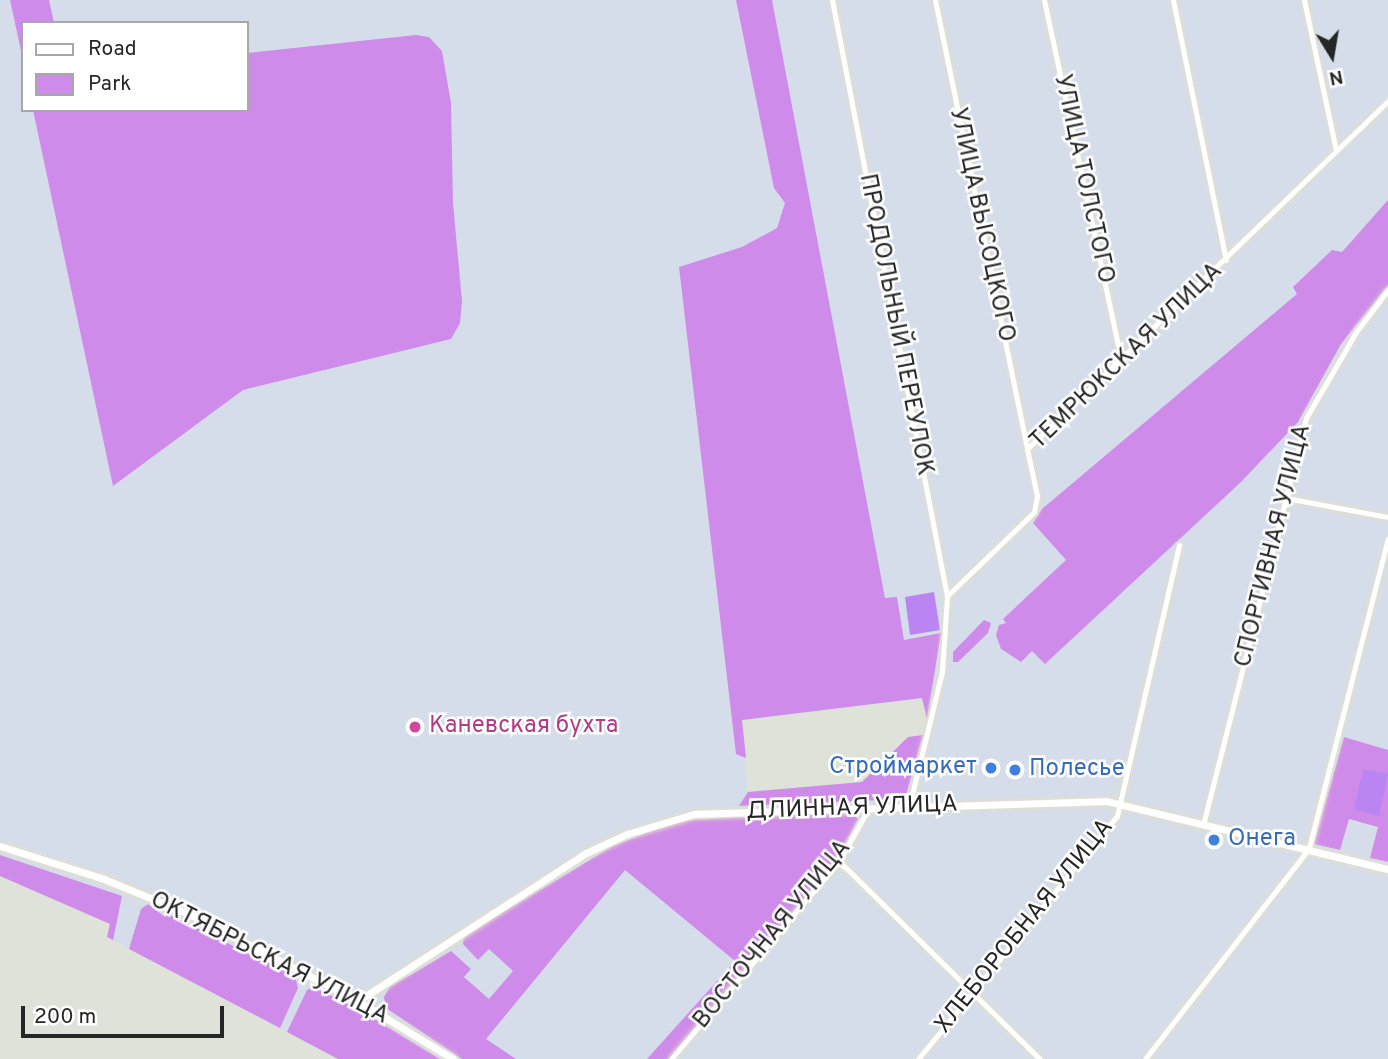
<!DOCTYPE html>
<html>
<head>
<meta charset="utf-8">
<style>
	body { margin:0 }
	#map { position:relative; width:1388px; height:1059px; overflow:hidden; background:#d5ddeb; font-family:Overpass,sans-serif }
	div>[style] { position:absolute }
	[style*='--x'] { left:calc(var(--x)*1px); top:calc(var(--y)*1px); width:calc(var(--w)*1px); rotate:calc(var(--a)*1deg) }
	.industrial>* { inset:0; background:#dfe2d8 }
	.green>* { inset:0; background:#cf8be9 }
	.pitch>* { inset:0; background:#ba85f2 }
	.roads { filter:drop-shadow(0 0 2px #e2dfcb) drop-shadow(0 0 2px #e2dfcb) }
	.minor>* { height:5px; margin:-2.5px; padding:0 2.5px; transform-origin:2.5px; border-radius:2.5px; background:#fff }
	.tertiary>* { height:7px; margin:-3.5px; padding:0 3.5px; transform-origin:3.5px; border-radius:3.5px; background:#fff }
	.dots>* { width:19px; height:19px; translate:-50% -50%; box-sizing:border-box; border:4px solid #fff; border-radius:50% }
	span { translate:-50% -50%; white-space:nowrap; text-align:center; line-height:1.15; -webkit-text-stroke:5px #fff; paint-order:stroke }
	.street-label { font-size:24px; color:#262626 }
	.hotel-label { font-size:24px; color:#b23c85 }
	.left { translate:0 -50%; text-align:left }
	.shop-label { font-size:24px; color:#366cbe }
	.right { translate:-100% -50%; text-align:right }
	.legend { position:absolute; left:21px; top:21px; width:228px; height:91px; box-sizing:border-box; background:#fff; border:2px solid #a8a8a8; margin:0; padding:9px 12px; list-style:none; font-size:21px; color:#262626 }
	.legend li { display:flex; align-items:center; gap:14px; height:35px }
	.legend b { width:35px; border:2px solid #a8a8a8 }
	.north { position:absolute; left:1297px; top:21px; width:70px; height:70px; -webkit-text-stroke:5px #fff; paint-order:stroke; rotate:169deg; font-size:19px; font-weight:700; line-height:28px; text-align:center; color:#262626 }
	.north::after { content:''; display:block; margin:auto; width:24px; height:32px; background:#262626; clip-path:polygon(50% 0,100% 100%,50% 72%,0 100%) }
	.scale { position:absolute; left:21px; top:1006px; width:203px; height:32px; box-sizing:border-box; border:4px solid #262626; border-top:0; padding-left:9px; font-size:21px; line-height:24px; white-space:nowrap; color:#262626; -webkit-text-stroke:5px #fff; paint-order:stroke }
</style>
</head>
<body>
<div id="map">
	<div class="industrial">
		<i style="clip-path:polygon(923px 698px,927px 719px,923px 735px,908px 737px,862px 782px,748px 792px,741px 721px)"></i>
		<i style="clip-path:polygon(0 876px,110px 924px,107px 937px,338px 1059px,0 1059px)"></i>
	</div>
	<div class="green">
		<i style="clip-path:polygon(10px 0,49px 0,54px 23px,23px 23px,23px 60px)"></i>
		<i style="clip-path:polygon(736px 0,772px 0,885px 598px,897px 597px,904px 640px,941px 633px,927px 719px,922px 698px,742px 720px,746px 758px,736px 754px,679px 267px,742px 247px,777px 228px,785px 203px,774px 188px)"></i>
		<i style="clip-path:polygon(416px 35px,429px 37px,442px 51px,451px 103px,453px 203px,462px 301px,460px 323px,451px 339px,243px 390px,113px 486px,33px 110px,247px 110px,247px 53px)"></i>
		<i style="clip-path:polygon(1388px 200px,1388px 285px,1341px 344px,1298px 422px,1241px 482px,1045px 664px,1032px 651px,1021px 662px,1001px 649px,996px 635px,999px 625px,1006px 623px,1003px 619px,1066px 560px,1033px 523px,1042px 509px,1297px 294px,1293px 287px,1332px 250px,1342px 252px)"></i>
		<i style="clip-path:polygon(984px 620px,991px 623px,988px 633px,958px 662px,953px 662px,953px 652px)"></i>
		<i style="clip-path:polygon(923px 735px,905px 799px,739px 806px,748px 792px,862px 782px,908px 737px)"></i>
		<i style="clip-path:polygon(1344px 737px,1388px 750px,1388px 862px,1370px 858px,1378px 827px,1349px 819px,1340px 850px,1314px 844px)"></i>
		<i style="clip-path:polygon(849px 811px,858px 819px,835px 862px,669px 1059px,647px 1059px,735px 961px,625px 870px,486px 1039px,516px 1059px,462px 1059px,386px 1008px,384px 997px,390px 987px,451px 951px,471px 969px,464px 977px,489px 999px,513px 971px,489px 949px,478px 960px,463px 944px,464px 936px,613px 846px,678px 821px)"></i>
		<i style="clip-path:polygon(0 855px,122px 896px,113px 940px,107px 937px,110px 924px,0 876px)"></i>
		<i style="clip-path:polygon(148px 904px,165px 917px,168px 914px,295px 976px,298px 988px,280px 1028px,129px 949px,141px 909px)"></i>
		<i style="clip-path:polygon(314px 987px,358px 1009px,440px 1059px,338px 1059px,287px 1032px,307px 990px)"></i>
	</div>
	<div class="pitch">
		<i style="clip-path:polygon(934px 592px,940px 630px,910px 635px,905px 597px)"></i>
		<i style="clip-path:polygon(1363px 769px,1388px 774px,1379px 816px,1354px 810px)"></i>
	</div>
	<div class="roads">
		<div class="minor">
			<i style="--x:832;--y:0;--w:607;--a:79.08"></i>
			<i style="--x:935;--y:0;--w:458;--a:78.4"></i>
			<i style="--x:1044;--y:0;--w:367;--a:77.9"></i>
			<i style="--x:1173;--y:0;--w:265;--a:78.5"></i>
			<i style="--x:1304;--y:0;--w:153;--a:78"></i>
			<i style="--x:1286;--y:498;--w:104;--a:10.6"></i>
			<i style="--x:909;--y:807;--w:139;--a:-76.3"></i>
			<i style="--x:942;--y:672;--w:76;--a:-86.2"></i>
			<i style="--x:947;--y:596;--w:121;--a:-44"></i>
			<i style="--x:1034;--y:512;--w:16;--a:-79"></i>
			<i style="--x:1037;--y:496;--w:48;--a:-102"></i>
			<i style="--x:1027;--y:449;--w:501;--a:-43.95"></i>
			<i style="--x:1204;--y:821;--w:416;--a:-75.8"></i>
			<i style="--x:1306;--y:418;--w:99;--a:-59.8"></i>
			<i style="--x:1356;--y:332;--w:53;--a:-52.7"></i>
			<i style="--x:839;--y:861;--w:282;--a:44.6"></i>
			<i style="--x:671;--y:1059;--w:260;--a:-49.7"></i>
			<i style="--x:839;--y:861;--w:61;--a:-60.5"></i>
			<i style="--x:918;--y:1059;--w:314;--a:-50.7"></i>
			<i style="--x:1117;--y:816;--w:278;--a:-77.1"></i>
			<i style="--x:1145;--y:1059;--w:267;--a:-52.1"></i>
			<i style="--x:1309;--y:848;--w:319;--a:-75.7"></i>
		</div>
		<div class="tertiary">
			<i style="--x:0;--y:846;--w:109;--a:17.6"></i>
			<i style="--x:104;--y:879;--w:90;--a:22.3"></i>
			<i style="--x:187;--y:913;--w:192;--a:27.2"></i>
			<i style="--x:358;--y:1001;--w:111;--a:31.4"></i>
			<i style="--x:358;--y:1001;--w:272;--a:-33"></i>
			<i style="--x:586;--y:853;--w:45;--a:-24.9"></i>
			<i style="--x:627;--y:834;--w:70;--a:-16.6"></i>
			<i style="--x:694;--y:814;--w:412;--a:-1.8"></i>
			<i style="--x:1106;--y:801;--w:290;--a:13.6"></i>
		</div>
	</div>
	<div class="dots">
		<i style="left:415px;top:727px;background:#d1479c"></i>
		<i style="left:991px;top:768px;background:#3f7fe0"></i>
		<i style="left:1015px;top:770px;background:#3f7fe0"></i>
		<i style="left:1214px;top:840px;background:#3f7fe0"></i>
	</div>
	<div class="street-label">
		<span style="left:1083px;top:179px;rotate:78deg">УЛИЦА ТОЛСТОГО</span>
		<span style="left:981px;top:225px;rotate:78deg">УЛИЦА ВЫСОЦКОГО</span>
		<span style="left:895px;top:325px;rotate:79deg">ПРОДОЛЬНЫЙ ПЕРЕУЛОК</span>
		<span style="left:1127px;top:357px;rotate:-44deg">ТЕМРЮКСКАЯ УЛИЦА</span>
		<span style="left:1274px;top:546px;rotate:-76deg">СПОРТИВНАЯ УЛИЦА</span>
		<span style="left:852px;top:809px;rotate:-2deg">ДЛИННАЯ УЛИЦА</span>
		<span style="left:1025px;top:927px;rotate:-51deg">ХЛЕБОРОБНАЯ УЛИЦА</span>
		<span style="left:773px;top:935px;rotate:-51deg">ВОСТОЧНАЯ УЛИЦА</span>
		<span style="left:269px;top:959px;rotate:27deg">ОКТЯБРЬСКАЯ УЛИЦА</span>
	</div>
	<div class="hotel-label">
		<span class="left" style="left:429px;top:727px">Каневская бухта</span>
	</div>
	<div class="shop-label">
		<span class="right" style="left:977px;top:768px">Строймаркет</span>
		<span class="left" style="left:1029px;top:770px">Полесье</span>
		<span class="left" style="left:1228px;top:840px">Онега</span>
	</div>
	<ul class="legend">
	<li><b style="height:9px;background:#fff"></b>Road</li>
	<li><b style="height:19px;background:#cf8be9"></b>Park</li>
	</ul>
	<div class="north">N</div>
	<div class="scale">200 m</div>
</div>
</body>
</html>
